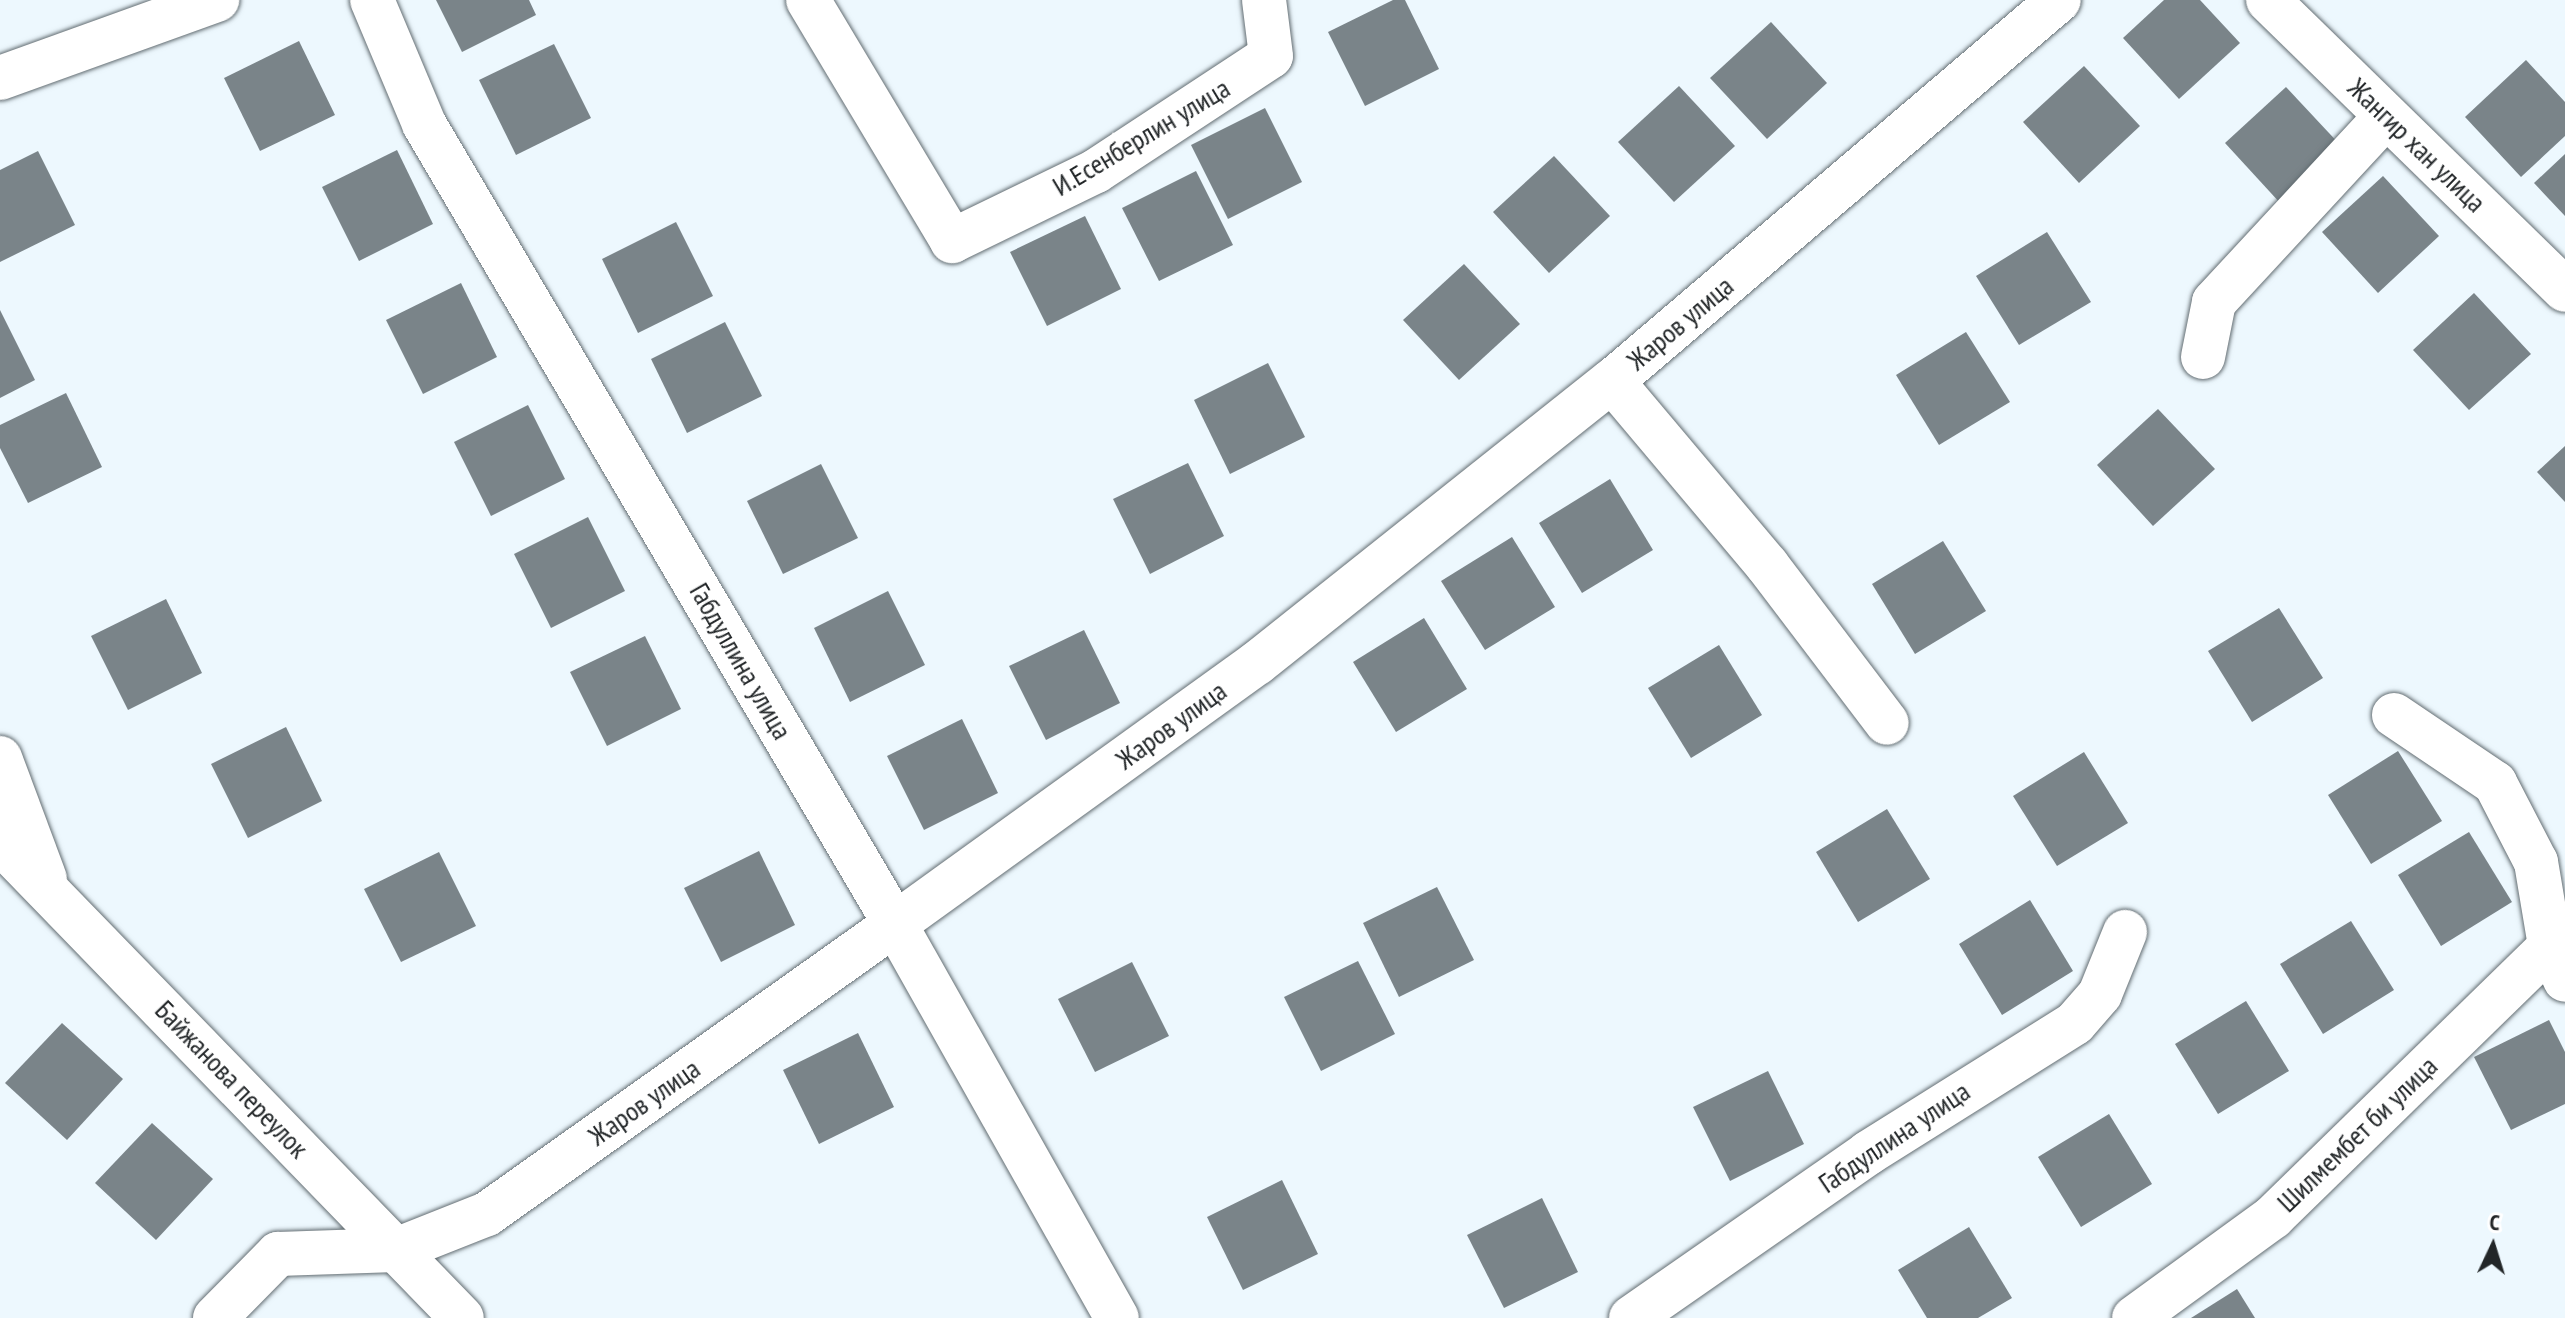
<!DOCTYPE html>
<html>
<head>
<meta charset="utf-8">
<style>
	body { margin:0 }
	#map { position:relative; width:2565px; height:1318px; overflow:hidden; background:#edf8fe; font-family:"PT Sans Narrow",sans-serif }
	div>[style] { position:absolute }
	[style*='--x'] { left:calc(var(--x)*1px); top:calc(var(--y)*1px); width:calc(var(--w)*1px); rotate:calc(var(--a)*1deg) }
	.building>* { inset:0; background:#7a8489 }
	.roads { filter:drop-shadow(0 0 2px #636d72) drop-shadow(0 0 2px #636d72) }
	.minor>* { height:44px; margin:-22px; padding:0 22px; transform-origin:22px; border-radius:22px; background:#fff }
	span { translate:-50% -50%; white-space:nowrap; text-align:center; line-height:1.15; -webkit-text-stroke:7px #fff; paint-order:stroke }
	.street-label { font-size:28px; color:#222628 }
	.north { position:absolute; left:2453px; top:1206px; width:80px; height:80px; -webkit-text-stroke:6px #fff; paint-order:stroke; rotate:4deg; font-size:22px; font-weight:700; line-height:32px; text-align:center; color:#222628 }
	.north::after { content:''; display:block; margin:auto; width:28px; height:36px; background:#222628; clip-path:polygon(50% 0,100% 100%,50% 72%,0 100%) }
</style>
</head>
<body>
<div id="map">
	<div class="building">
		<i style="clip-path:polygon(436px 0,529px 0,536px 15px,462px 52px)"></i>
		<i style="clip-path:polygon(1393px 0,1405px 0,1439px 69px,1365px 106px,1328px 32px)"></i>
		<i style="clip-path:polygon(2164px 0,2200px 0,2240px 43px,2179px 99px,2123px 38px)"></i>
		<i style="clip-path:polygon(1771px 22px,1827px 83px,1767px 139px,1710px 78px)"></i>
		<i style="clip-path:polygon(299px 41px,335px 115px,260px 151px,224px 78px)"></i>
		<i style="clip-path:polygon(554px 44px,591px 118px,516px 155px,479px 80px)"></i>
		<i style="clip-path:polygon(2526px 60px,2565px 102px,2565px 136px,2521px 177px,2465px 117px)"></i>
		<i style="clip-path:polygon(2084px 66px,2140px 126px,2079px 183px,2023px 122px)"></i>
		<i style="clip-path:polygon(1679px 86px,1735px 146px,1674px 202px,1618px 142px)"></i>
		<i style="clip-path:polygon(2286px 87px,2343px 148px,2281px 204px,2225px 143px)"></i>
		<i style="clip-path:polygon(1265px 108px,1302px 182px,1228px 219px,1191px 145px)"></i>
		<i style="clip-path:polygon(397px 150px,433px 224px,359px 261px,322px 187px)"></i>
		<i style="clip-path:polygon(38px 151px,75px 225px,0 262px,0 170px)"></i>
		<i style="clip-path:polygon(2565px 154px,2565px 216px,2534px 183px)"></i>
		<i style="clip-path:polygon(1554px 156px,1610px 216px,1549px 273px,1493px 212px)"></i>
		<i style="clip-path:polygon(1196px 171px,1233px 245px,1159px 281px,1122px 208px)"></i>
		<i style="clip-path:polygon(2383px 176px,2439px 236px,2378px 293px,2322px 232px)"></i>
		<i style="clip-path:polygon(1085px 216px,1121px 289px,1047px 326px,1010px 252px)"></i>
		<i style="clip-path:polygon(676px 222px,713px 296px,638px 333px,602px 259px)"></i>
		<i style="clip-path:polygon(2047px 232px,2091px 302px,2019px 345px,1976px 276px)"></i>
		<i style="clip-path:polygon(1464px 264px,1520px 324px,1459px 380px,1403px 320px)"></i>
		<i style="clip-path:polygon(461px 283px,497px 357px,423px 394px,386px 320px)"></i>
		<i style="clip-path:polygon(2474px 293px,2531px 354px,2469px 410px,2413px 350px)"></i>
		<i style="clip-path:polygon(0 310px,35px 380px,0 398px)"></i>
		<i style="clip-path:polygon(725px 322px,762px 396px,687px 433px,651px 359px)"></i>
		<i style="clip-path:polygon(1966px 332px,2010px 402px,1939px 445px,1896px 375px)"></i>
		<i style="clip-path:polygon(1268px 363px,1305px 437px,1230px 474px,1194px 400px)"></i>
		<i style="clip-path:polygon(66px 393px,102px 467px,28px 503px,0 448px,0 425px)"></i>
		<i style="clip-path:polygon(528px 405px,565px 479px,491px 516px,454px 442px)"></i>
		<i style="clip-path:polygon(2158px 409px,2215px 469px,2153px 526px,2097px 465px)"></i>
		<i style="clip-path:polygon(2565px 446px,2565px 502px,2537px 472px)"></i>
		<i style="clip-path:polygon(1188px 463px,1224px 536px,1150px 574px,1113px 499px)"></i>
		<i style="clip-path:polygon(821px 464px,858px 538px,783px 574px,747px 501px)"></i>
		<i style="clip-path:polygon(1610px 479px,1653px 550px,1582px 593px,1539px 523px)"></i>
		<i style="clip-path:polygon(588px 517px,625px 591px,551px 628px,514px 554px)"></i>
		<i style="clip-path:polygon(1512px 537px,1555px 607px,1485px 650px,1441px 581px)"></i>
		<i style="clip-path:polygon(1943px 541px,1986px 611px,1915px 654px,1872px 584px)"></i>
		<i style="clip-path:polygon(888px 591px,925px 665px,850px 702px,814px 628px)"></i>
		<i style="clip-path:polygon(166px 599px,202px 673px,128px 710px,91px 636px)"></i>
		<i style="clip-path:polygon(2279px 608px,2323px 678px,2252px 722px,2208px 651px)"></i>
		<i style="clip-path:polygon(1424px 618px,1467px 689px,1396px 732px,1353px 662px)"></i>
		<i style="clip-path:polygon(1084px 630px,1120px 703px,1046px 740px,1009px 666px)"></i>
		<i style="clip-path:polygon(645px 636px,681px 709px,607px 746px,570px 672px)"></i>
		<i style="clip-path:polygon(1719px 645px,1762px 715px,1691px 758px,1648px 688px)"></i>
		<i style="clip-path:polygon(962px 719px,998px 793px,924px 830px,887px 756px)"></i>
		<i style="clip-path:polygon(286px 727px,322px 801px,248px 838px,211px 764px)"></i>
		<i style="clip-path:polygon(2398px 751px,2442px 821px,2371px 864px,2328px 795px)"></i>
		<i style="clip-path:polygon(2084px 752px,2128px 823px,2057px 866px,2013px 796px)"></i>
		<i style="clip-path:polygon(1887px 809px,1930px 879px,1858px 922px,1816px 852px)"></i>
		<i style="clip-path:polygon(2469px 832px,2512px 902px,2441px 946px,2398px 875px)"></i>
		<i style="clip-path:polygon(759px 851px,795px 925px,721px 962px,684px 888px)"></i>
		<i style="clip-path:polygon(439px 852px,476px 926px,401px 962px,364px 889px)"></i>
		<i style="clip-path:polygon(1437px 887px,1474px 960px,1399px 997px,1363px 923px)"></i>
		<i style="clip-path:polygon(2030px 900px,2073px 971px,2002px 1015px,1959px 944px)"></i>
		<i style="clip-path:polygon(2351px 921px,2394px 990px,2323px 1034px,2280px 964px)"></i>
		<i style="clip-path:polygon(1358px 961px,1395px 1034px,1321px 1071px,1284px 997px)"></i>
		<i style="clip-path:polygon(1132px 962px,1169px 1036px,1095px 1072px,1058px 999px)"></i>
		<i style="clip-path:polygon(2246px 1001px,2289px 1071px,2218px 1114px,2175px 1044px)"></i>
		<i style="clip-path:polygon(2549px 1020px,2565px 1052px,2565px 1104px,2511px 1130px,2474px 1057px)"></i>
		<i style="clip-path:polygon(62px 1023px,123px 1079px,67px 1140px,5px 1083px)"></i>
		<i style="clip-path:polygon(858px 1033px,894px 1107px,819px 1144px,783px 1070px)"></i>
		<i style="clip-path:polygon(1768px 1071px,1804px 1144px,1730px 1181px,1693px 1107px)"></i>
		<i style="clip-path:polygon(2109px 1114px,2152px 1184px,2081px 1227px,2038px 1157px)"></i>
		<i style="clip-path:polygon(152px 1123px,213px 1179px,156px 1240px,95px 1183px)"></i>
		<i style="clip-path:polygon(1282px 1180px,1318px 1254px,1243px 1290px,1207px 1217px)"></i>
		<i style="clip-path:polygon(1542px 1198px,1578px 1272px,1504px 1308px,1467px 1235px)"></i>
		<i style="clip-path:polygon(1969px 1227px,2012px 1298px,1978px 1318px,1927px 1318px,1898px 1270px)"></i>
		<i style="clip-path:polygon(2237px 1289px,2255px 1318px,2191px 1318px)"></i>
	</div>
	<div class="roads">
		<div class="minor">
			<i style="--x:372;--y:0;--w:134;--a:67.2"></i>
			<i style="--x:424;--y:124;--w:928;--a:59.51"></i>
			<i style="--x:895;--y:924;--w:452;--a:60.6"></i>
			<i style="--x:808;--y:0;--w:281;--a:59.1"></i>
			<i style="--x:952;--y:241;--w:160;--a:-25.9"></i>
			<i style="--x:1096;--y:171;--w:209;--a:-33.3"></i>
			<i style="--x:1271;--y:56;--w:56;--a:-97.1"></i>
			<i style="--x:2268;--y:0;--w:415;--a:44.3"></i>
			<i style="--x:0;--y:78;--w:231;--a:-19.8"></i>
			<i style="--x:2203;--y:357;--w:56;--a:-78.7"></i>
			<i style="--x:2214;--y:302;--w:253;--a:-47.2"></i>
			<i style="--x:1612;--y:381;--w:241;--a:49.9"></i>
			<i style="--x:1767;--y:565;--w:198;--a:52.8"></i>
			<i style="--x:2394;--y:715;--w:122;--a:34"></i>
			<i style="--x:2495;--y:783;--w:89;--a:62.6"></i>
			<i style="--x:2536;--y:862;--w:85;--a:80.5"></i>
			<i style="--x:2550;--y:946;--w:37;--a:66"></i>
			<i style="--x:0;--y:758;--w:129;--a:69.6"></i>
			<i style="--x:0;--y:842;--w:663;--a:45.86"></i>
			<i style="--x:215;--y:1318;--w:90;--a:-45.5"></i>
			<i style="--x:278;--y:1254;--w:118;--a:-1.9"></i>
			<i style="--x:396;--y:1250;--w:98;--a:-21.6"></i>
			<i style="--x:487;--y:1214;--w:501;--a:-35.4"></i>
			<i style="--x:895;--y:924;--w:446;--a:-35.8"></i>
			<i style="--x:1257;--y:663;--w:453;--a:-38.5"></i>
			<i style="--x:1612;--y:381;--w:587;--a:-40.44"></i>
			<i style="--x:1631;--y:1318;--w:289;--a:-34.8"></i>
			<i style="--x:1868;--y:1153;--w:244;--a:-32.1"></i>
			<i style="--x:2075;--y:1023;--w:38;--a:-49"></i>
			<i style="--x:2100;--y:994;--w:67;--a:-68"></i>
			<i style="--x:2134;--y:1318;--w:172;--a:-36"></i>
			<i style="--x:2273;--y:1217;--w:408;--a:-44.3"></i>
		</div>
	</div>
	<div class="street-label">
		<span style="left:1141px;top:137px;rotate:-31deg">И.Есенберлин улица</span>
		<span style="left:2417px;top:145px;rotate:44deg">Жангир хан улица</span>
		<span style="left:1680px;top:323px;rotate:-40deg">Жаров улица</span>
		<span style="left:741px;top:661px;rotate:60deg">Габдуллина улица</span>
		<span style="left:1171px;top:725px;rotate:-36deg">Жаров улица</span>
		<span style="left:232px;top:1079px;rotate:46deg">Байжанова переулок</span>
		<span style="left:644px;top:1102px;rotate:-35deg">Жаров улица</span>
		<span style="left:2357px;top:1134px;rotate:-44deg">Шилмембет би улица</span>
		<span style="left:1894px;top:1137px;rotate:-34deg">Габдуллина улица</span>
	</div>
	<div class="north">С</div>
</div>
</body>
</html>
